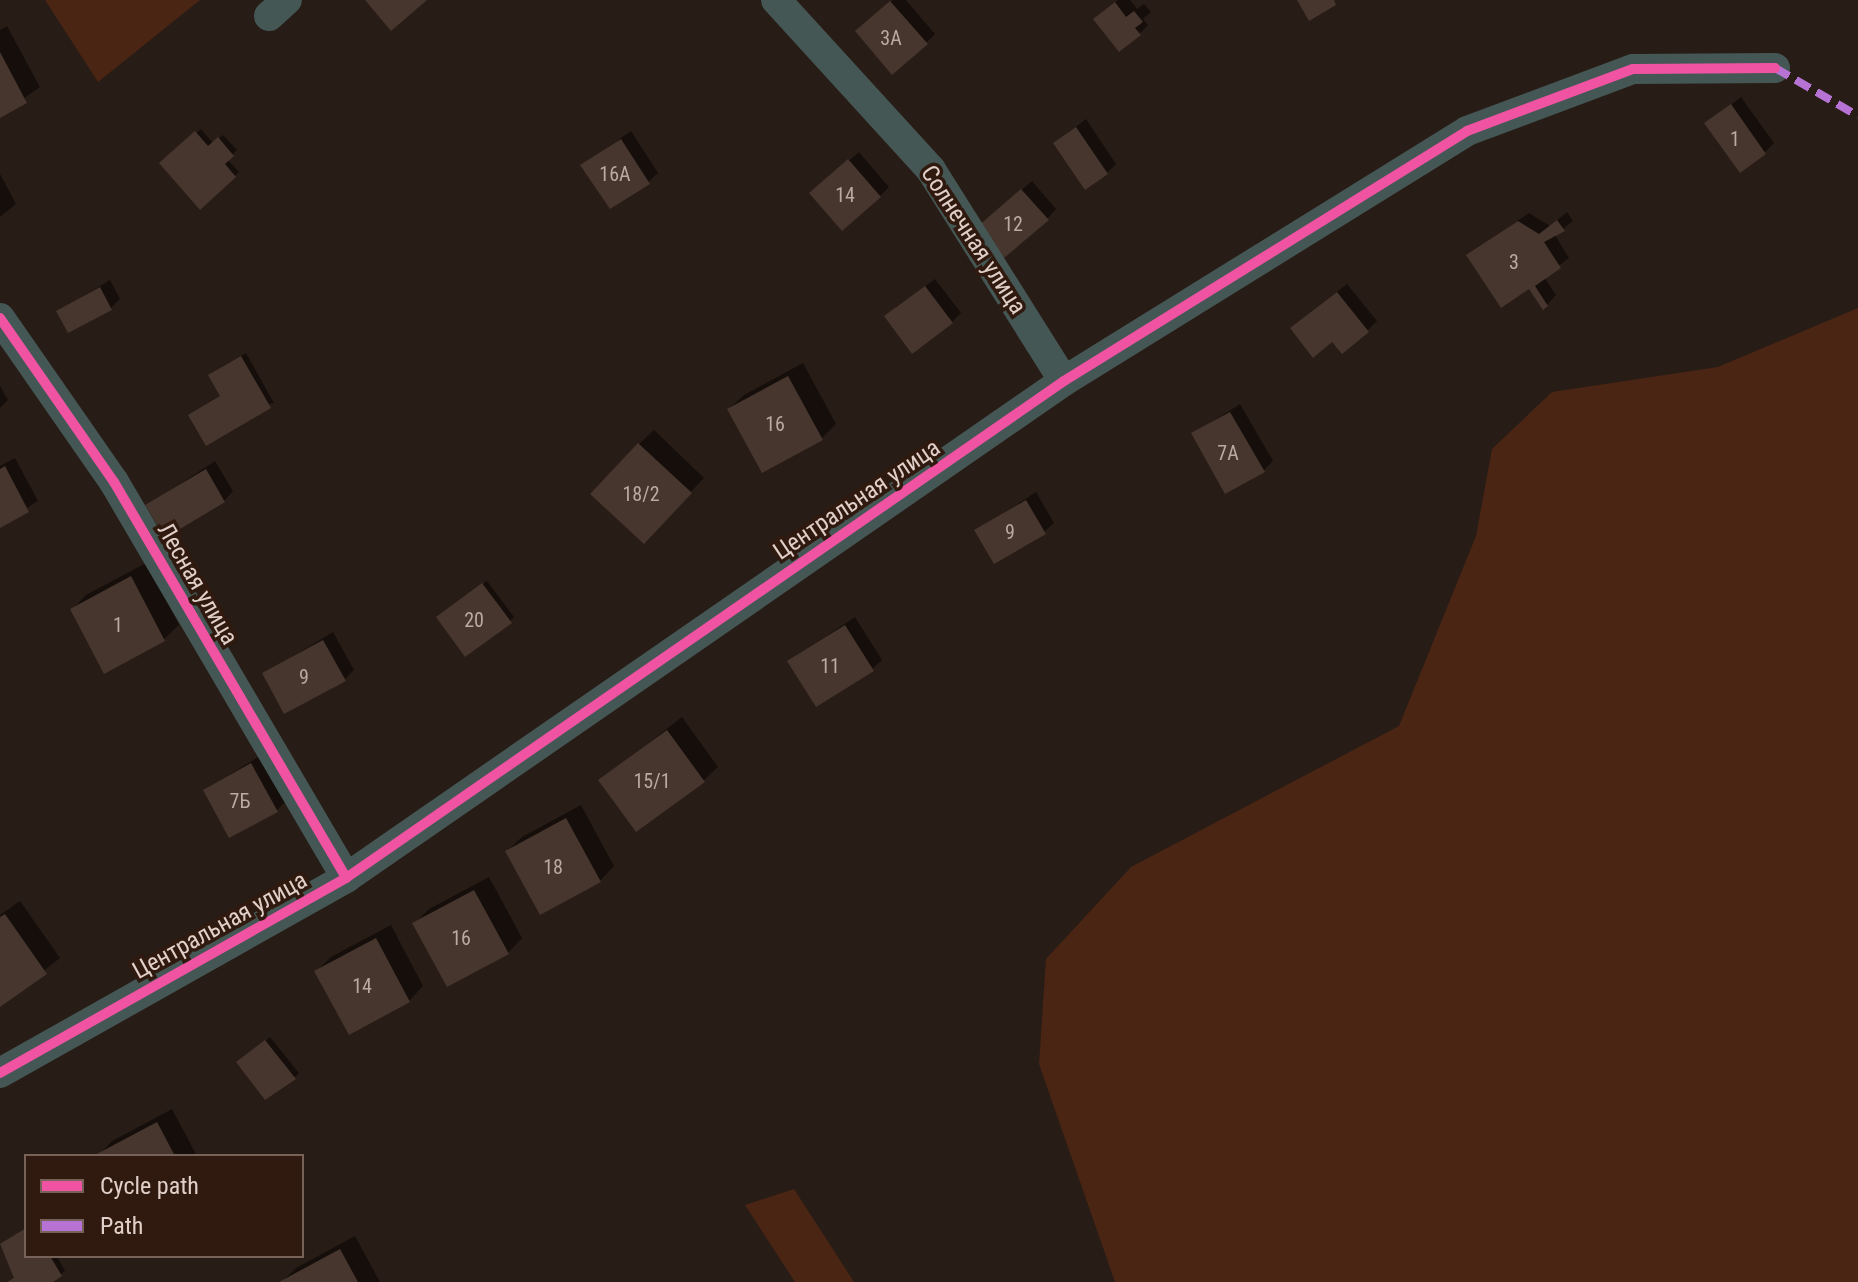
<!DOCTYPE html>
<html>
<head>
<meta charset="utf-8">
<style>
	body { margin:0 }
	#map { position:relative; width:1858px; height:1282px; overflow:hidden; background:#281c16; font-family:"Roboto Condensed",sans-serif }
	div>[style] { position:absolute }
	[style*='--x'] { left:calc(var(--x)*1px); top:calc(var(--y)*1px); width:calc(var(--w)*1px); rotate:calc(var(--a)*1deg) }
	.green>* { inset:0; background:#4a2513 }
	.shadow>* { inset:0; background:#0007 }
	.building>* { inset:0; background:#47362e }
	.minor>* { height:30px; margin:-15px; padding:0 15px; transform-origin:15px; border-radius:15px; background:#455755 }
	.quiet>* { height:8px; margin-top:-4px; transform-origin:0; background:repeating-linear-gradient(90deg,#b673d3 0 16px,transparent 0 24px) }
	.cycleway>* { height:10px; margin:-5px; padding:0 5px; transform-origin:5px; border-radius:5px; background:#f153a3 }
	span { translate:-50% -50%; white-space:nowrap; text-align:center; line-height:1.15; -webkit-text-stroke:7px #30190e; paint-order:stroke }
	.number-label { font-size:20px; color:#baaaa2 }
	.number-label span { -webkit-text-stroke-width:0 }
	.street-label { font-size:24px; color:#e1d0c9 }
	.legend { position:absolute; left:24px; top:1154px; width:280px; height:104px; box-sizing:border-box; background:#30190e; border:2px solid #776259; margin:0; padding:10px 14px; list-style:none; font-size:24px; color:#e1d0c9 }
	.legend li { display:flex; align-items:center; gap:16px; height:40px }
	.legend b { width:40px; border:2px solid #776259 }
</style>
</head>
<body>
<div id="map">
	<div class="green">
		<i style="clip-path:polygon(45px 0,200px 0,98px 82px)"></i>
		<i style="clip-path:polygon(1858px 308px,1858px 1282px,1115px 1282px,1039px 1064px,1046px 959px,1131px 867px,1399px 726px,1476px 536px,1492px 449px,1552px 392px,1718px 367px)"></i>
		<i style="clip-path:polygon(794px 1189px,854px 1282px,795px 1282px,745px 1205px)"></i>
	</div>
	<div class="shadow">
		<i style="clip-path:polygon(893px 0,906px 0,935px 34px,926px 43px,867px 22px)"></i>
		<i style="clip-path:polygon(1118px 0,1130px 0,1137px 9px,1144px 4px,1151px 12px,1143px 19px,1148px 25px,1139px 34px,1105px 10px)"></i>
		<i style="clip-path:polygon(7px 26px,40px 87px,0 115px,0 30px)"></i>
		<i style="clip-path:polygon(1741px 97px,1774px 143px,1765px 152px,1707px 124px)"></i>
		<i style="clip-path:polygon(1086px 119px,1116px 164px,1107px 173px,1055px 143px)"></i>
		<i style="clip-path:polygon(201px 129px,213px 143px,223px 135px,237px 150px,227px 159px,239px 172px,200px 207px,162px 163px)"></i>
		<i style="clip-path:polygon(631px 131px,658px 173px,648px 182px,583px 165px)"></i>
		<i style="clip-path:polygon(859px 152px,889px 187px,880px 196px,821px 184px)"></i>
		<i style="clip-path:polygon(0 174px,16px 204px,0 217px)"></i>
		<i style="clip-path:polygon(1032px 181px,1056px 209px,1047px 219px,989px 218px)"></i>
		<i style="clip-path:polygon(1567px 212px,1573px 221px,1555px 235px,1569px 258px,1544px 277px,1556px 295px,1547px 305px,1530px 287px,1468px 255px,1529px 213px,1550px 226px)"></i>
		<i style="clip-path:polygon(935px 279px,961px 313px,952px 322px,896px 307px)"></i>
		<i style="clip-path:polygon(110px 280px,120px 299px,111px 308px,58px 311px)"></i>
		<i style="clip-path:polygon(1347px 284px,1377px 321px,1368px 330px,1302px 319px)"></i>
		<i style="clip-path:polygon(246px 353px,274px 403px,190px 415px,222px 395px,215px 371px)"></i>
		<i style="clip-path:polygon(803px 363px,836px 424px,822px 438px,729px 409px,744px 395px)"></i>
		<i style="clip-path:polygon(0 386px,8px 400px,0 408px)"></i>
		<i style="clip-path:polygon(1240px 404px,1273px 461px,1263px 471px,1193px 434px)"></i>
		<i style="clip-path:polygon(654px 430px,704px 478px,658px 527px,639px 444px)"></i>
		<i style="clip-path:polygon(15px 458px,38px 501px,0 525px,0 466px)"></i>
		<i style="clip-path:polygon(215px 461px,233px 491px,224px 501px,148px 505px)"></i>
		<i style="clip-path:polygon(1036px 492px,1054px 523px,1044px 532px,976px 531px)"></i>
		<i style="clip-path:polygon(146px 563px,179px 625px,164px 639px,105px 671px,72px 610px,86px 595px)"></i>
		<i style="clip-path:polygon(487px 581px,514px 617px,510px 621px,443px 613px)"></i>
		<i style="clip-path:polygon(855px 617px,882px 660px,872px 669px,789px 661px)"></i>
		<i style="clip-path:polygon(333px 632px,354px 670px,344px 680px,264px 674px)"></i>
		<i style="clip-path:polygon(682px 717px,718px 767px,703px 781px,601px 780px)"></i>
		<i style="clip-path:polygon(261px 755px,286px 801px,277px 810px,205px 790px)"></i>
		<i style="clip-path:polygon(581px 805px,614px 866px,600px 881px,507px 851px,522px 837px)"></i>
		<i style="clip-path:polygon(489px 877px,522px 938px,508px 953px,415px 923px,429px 909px)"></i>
		<i style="clip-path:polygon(20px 901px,60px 958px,0 1005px,0 915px)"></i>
		<i style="clip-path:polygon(391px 925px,423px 986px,409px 1001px,317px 971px,331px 957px)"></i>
		<i style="clip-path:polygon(270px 1037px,299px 1073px,295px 1077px,243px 1058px)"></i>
		<i style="clip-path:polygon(172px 1109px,197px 1156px,98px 1156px,112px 1141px)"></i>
		<i style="clip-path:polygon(26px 1229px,26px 1256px,57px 1256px,65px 1271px,49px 1282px,10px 1282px,16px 1277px,0 1245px)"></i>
		<i style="clip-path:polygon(355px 1236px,380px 1282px,282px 1282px,296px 1268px)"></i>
	</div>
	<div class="building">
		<i style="clip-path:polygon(365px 0,427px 0,391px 31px)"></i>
		<i style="clip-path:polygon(1297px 0,1334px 0,1336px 5px,1309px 21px)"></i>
		<i style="clip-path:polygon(890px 1px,928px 44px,892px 75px,855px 31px)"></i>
		<i style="clip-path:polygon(1115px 2px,1126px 17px,1134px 11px,1143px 22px,1135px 28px,1141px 35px,1119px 52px,1093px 19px)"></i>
		<i style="clip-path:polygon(0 52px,27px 103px,0 118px)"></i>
		<i style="clip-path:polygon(1731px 104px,1766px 154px,1740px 173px,1704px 123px)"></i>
		<i style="clip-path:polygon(1076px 127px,1108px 174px,1085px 190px,1053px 143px)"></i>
		<i style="clip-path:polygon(195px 131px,208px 146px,218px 137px,234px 156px,225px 164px,236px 177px,200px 210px,159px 163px)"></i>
		<i style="clip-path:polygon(621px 139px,650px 184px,610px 209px,580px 165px)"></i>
		<i style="clip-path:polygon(848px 159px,881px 197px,842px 231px,809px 193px)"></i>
		<i style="clip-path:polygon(1021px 189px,1049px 220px,1004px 258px,977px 227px)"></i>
		<i style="clip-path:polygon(1557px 220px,1565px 231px,1544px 242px,1561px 268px,1535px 286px,1548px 306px,1543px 310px,1529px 289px,1501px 308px,1466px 255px,1518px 221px,1539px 234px)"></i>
		<i style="clip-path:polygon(925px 286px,953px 323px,912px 354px,884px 316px)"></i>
		<i style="clip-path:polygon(100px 287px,112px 310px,68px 333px,56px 311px)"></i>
		<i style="clip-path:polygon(1337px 292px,1369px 332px,1342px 354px,1332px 342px,1313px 358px,1290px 328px)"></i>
		<i style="clip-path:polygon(241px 356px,271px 408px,206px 446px,188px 415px,220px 396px,208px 375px)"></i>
		<i style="clip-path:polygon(788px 376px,823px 440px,762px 473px,727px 409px)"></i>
		<i style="clip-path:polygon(1230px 412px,1265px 472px,1225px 494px,1191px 433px)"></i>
		<i style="clip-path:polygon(638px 443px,692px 493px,644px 544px,590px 494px)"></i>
		<i style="clip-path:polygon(5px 466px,29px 512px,0 528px,0 469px)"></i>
		<i style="clip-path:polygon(206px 469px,225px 502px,165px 538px,145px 505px)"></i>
		<i style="clip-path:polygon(1026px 500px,1046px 534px,994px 564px,974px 530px)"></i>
		<i style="clip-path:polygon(131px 576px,165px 641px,104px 674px,70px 609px)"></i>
		<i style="clip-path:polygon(482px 583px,512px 623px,465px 657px,436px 617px)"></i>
		<i style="clip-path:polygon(845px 625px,874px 671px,816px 707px,787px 661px)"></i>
		<i style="clip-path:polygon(323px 640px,346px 681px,284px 714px,262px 673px)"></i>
		<i style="clip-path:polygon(667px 730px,705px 782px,636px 832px,598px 780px)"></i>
		<i style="clip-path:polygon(251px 763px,278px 812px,229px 838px,203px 790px)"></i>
		<i style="clip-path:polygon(566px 818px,601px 882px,540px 915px,505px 851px)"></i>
		<i style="clip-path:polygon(474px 890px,509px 954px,447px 987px,412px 923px)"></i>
		<i style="clip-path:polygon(5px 914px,47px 974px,0 1007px,0 917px)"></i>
		<i style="clip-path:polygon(376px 938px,410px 1002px,349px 1035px,314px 971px)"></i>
		<i style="clip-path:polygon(265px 1040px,296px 1079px,265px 1100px,236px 1062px)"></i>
		<i style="clip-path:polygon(157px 1122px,175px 1156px,93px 1156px)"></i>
		<i style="clip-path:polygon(26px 1228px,26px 1256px,50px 1256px,62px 1276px,53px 1282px,7px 1282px,14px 1278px,0 1244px)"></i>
		<i style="clip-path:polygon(340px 1249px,358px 1282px,279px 1282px)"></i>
	</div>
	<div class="minor">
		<i style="--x:776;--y:0;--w:230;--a:47.6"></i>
		<i style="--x:931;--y:170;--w:249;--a:57.8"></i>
		<i style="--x:269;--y:16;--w:24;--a:-42"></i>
		<i style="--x:0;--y:318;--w:200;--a:55.2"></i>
		<i style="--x:114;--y:482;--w:459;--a:59.6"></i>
		<i style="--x:0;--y:1073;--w:397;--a:-29.4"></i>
		<i style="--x:346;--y:878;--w:873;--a:-34.69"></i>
		<i style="--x:1064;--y:381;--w:474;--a:-31.8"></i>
		<i style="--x:1467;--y:131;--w:177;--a:-20.5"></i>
		<i style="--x:1633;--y:69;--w:142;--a:-0.4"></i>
	</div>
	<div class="quiet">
		<i style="--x:1775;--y:68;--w:96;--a:30"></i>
	</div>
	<div class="cycleway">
		<i style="--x:0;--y:318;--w:200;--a:55.2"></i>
		<i style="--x:114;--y:482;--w:459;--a:59.6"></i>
		<i style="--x:0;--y:1073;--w:397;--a:-29.4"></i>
		<i style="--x:346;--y:878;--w:873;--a:-34.69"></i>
		<i style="--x:1064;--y:381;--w:474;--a:-31.8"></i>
		<i style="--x:1467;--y:131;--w:177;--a:-20.5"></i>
		<i style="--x:1633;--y:69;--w:142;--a:-0.4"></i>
	</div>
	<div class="number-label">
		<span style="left:891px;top:38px">3А</span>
		<span style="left:1735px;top:139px">1</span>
		<span style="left:615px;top:174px">16А</span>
		<span style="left:845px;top:195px">14</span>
		<span style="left:1013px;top:224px">12</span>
		<span style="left:1514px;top:262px">3</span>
		<span style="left:775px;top:424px">16</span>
		<span style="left:1228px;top:453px">7А</span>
		<span style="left:641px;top:494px">18/2</span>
		<span style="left:1010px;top:532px">9</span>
		<span style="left:474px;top:620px">20</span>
		<span style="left:118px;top:625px">1</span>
		<span style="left:830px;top:666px">11</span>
		<span style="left:304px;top:677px">9</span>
		<span style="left:652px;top:781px">15/1</span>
		<span style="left:240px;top:801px">7Б</span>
		<span style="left:553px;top:867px">18</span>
		<span style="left:461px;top:938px">16</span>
		<span style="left:362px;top:986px">14</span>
	</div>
	<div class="street-label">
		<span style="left:973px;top:240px;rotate:57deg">Солнечная улица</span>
		<span style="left:857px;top:500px;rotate:-34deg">Центральная улица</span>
		<span style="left:197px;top:584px;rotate:60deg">Лесная улица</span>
		<span style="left:220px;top:926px;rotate:-29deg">Центральная улица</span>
	</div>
	<ul class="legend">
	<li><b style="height:10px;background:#f153a3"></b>Cycle path</li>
	<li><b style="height:10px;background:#b673d3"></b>Path</li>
	</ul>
</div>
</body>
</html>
